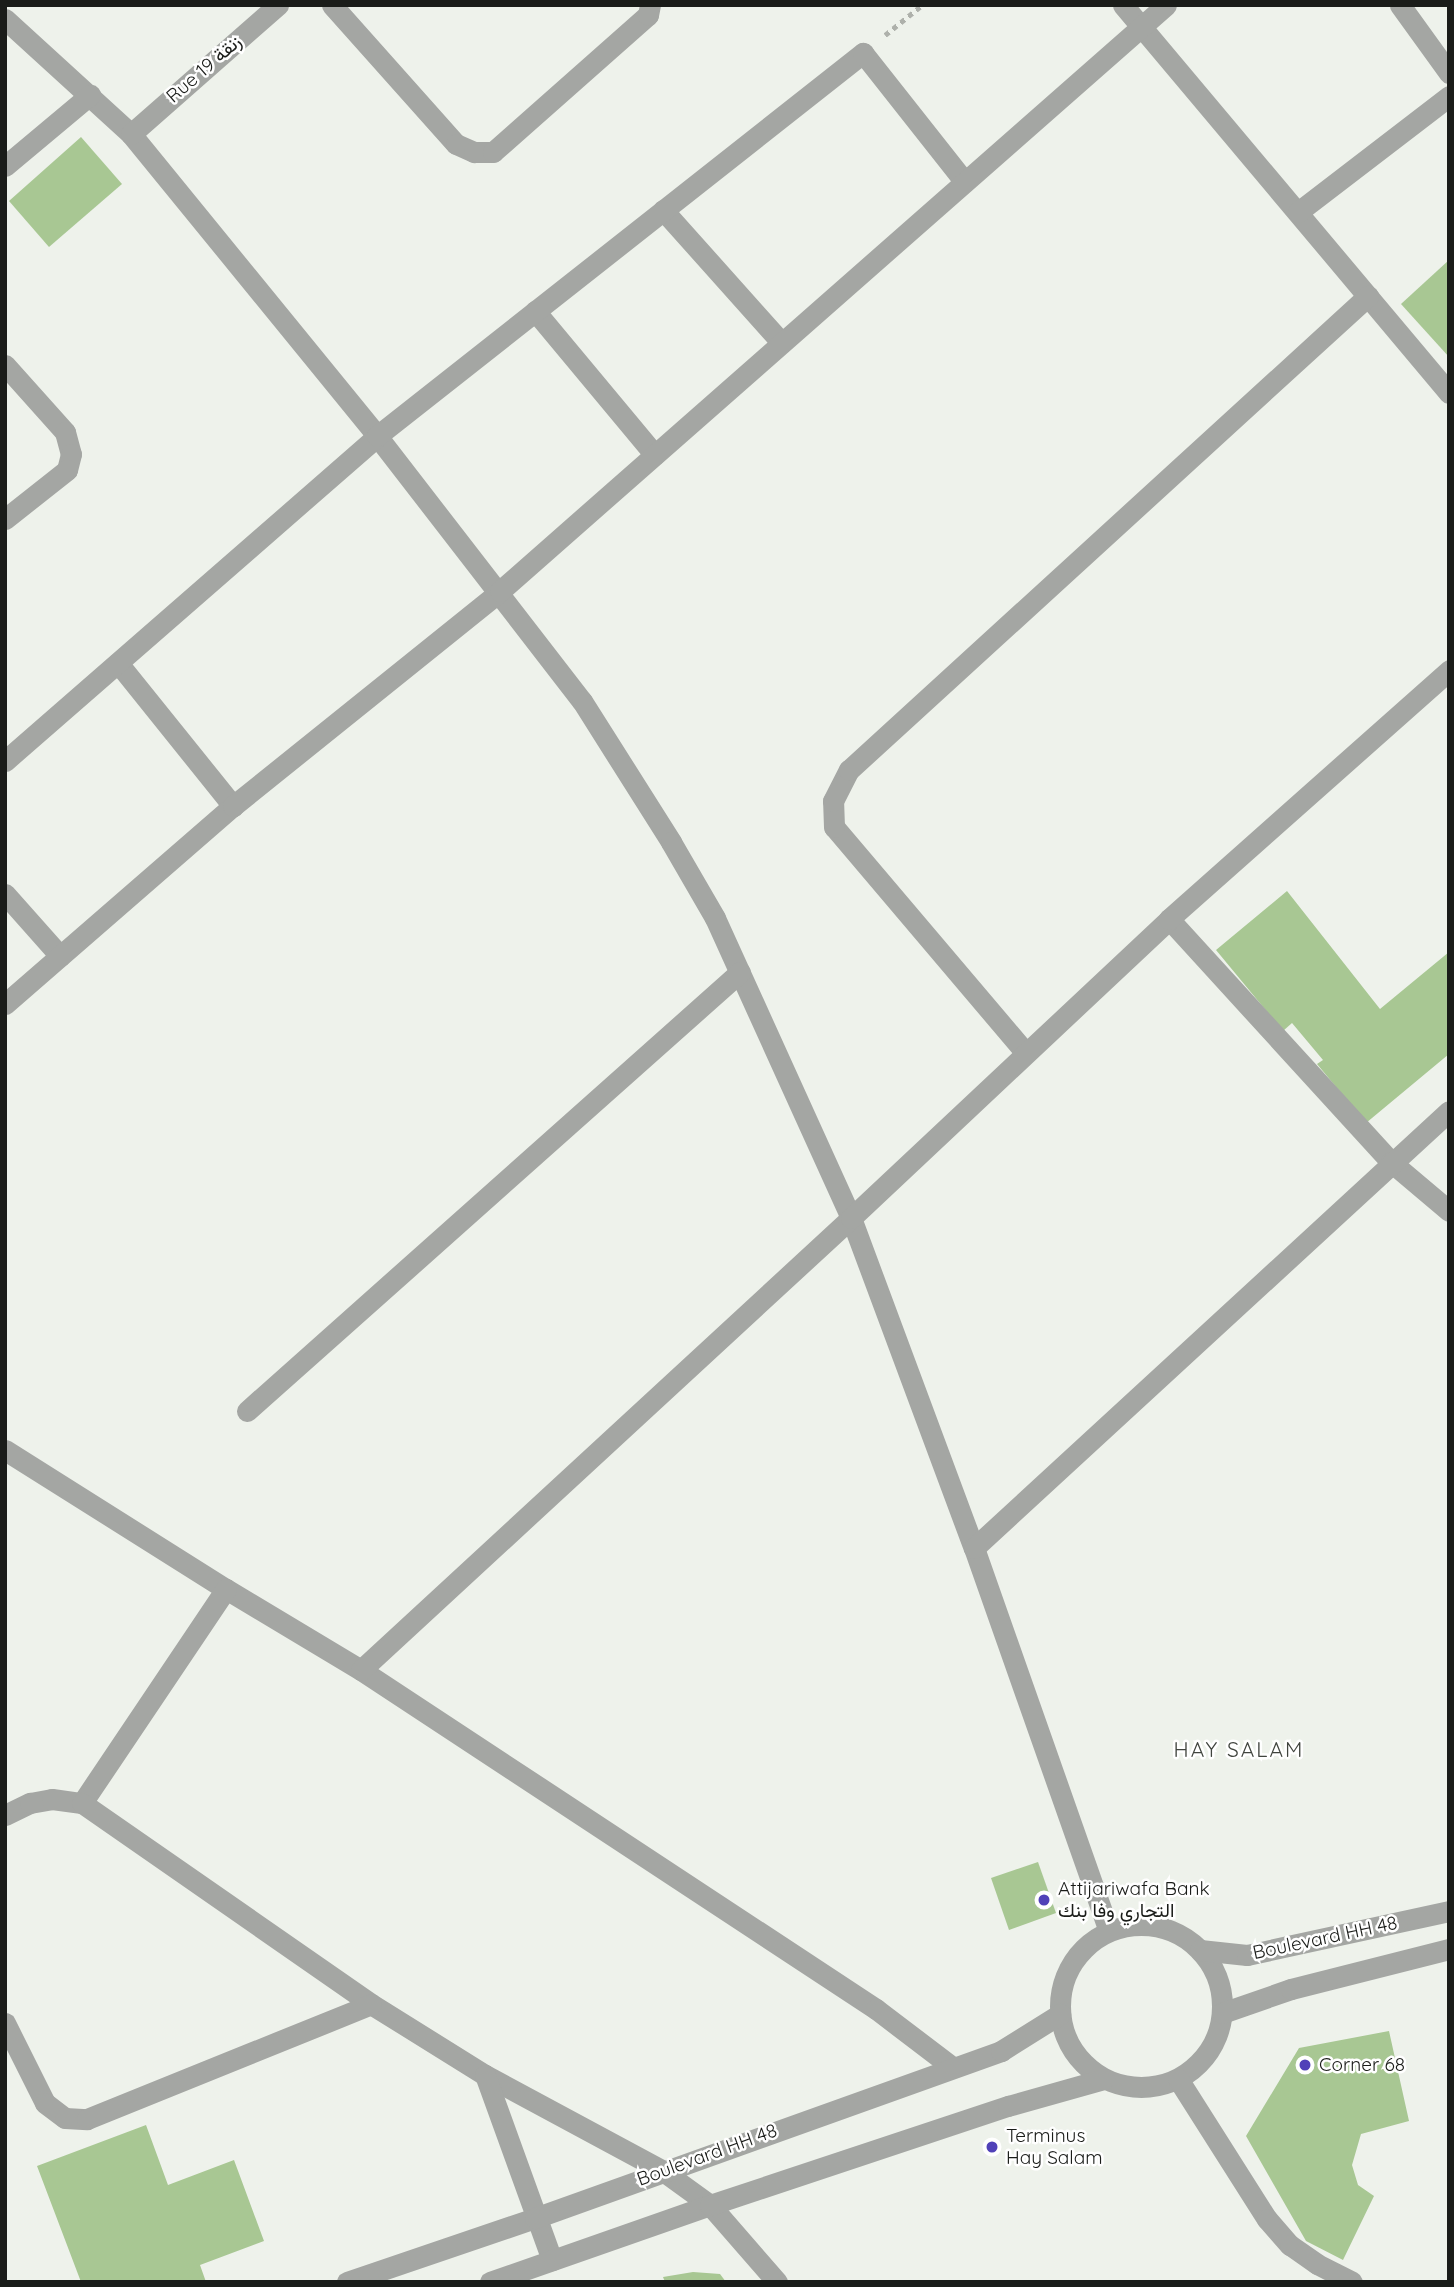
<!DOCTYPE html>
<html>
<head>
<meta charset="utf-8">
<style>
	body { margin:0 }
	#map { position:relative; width:1454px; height:2287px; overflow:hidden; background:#eef2eb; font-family:Quicksand,Vazirmatn,sans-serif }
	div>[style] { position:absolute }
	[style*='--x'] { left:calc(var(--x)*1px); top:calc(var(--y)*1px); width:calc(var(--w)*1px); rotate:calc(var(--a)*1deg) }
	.building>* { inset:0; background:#a8c793 }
	.path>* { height:4.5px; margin-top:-2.25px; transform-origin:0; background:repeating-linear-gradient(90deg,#aeb1ab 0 5px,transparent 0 10px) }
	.minor>* { height:21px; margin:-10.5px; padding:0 10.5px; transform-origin:10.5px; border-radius:10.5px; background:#a4a6a3 }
	.minor>.ring { margin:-10.5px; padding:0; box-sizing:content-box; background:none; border:21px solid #a4a6a3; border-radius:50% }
	.dots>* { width:19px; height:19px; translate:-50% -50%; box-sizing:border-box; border:4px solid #fff; border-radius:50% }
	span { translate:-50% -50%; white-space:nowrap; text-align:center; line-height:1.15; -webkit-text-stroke:5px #fff; paint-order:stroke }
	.street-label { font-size:19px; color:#1a1c19 }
	.poi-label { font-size:19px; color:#1a1c19 }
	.left { translate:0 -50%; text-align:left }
	.neighbourhood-label { font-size:21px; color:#40443e; letter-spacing:2px }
	.frame { position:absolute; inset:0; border:7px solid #1a1c19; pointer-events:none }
</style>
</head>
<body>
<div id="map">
	<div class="building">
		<i style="clip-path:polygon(81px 137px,122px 184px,49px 247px,9px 201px)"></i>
		<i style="clip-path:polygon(1449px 260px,1449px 357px,1401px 304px)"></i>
		<i style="clip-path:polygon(1287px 891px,1380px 1009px,1449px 952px,1449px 1054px,1366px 1123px,1317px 1064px,1323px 1060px,1292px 1023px,1283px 1031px,1216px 950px)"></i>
		<i style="clip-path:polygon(1038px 1862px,1056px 1913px,1009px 1930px,991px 1878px)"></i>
		<i style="clip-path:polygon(1389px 2031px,1409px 2121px,1361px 2134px,1352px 2165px,1358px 2185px,1374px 2196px,1343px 2260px,1306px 2241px,1246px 2136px,1299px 2048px)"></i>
		<i style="clip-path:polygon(146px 2125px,168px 2185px,234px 2160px,264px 2241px,200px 2265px,206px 2282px,81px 2282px,37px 2166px)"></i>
		<i style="clip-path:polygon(693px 2272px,720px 2274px,726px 2282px,665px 2282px,663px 2277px)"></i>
	</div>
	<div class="path">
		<i style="--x:885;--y:35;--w:48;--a:-39"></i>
	</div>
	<div class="minor">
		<i style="--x:332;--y:5;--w:186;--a:48.3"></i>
		<i style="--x:456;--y:144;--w:20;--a:24"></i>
		<i style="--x:474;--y:152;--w:19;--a:0"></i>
		<i style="--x:493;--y:152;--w:207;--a:-41.5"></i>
		<i style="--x:648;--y:15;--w:10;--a:-79"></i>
		<i style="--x:1123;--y:5;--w:507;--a:49.96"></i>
		<i style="--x:1400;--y:5;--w:84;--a:54.2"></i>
		<i style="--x:5;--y:19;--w:171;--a:42.4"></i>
		<i style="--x:131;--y:134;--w:390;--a:50.8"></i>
		<i style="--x:377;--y:436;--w:335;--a:52.3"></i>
		<i style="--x:582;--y:701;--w:167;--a:57.7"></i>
		<i style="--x:671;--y:842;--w:88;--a:59.9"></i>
		<i style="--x:715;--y:918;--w:329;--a:65.6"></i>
		<i style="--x:851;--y:1218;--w:352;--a:69.6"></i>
		<i style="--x:974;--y:1548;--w:406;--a:70.6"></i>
		<i style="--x:131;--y:134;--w:196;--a:-41.3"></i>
		<i style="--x:5;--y:166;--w:111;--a:-39.9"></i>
		<i style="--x:663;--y:210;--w:178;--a:48.2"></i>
		<i style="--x:1298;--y:212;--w:190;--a:-37.5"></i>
		<i style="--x:535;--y:311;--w:187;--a:50.2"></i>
		<i style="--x:5;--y:365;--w:90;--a:48.2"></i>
		<i style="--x:65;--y:432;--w:23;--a:75"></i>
		<i style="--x:71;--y:454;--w:16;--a:104"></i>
		<i style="--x:67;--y:470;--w:79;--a:141.7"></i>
		<i style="--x:118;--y:663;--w:184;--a:51.2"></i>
		<i style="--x:5;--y:761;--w:494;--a:-41.1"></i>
		<i style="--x:377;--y:436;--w:619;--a:-38.24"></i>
		<i style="--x:863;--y:53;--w:164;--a:51.7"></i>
		<i style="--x:5;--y:894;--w:83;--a:48.4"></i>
		<i style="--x:1169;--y:919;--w:329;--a:47.6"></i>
		<i style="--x:1391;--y:1162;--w:76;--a:40.2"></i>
		<i style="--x:5;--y:1004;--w:302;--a:-41"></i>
		<i style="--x:233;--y:806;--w:343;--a:-38.8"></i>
		<i style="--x:500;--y:591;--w:887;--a:-41.34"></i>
		<i style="--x:1025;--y:1052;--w:295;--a:-130.3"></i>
		<i style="--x:834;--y:827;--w:26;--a:-92"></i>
		<i style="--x:833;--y:801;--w:35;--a:-63"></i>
		<i style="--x:849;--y:770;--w:703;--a:-42.41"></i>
		<i style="--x:247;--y:1411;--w:660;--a:-41.68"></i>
		<i style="--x:5;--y:1450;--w:261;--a:32.2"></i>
		<i style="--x:226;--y:1589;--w:157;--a:31"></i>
		<i style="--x:361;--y:1670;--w:617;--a:33.36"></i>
		<i style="--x:876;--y:2009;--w:96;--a:37.3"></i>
		<i style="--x:974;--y:1548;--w:645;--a:-42.61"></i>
		<i style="--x:361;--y:1670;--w:667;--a:-42.69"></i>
		<i style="--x:851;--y:1218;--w:436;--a:-43.2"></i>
		<i style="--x:1169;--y:919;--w:375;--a:-41.6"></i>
		<i style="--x:82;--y:1803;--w:258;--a:-56.1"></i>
		<i style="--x:5;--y:1815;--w:28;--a:-26"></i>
		<i style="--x:30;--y:1803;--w:22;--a:-10"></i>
		<i style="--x:52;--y:1799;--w:30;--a:8"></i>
		<i style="--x:82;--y:1803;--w:352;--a:34.8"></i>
		<i style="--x:371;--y:2004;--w:134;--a:31.9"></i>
		<i style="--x:485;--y:2075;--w:202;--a:28.3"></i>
		<i style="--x:663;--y:2171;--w:58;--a:35.9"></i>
		<i style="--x:710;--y:2205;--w:102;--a:49"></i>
		<i class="ring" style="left:1060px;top:1925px;width:141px;height:141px"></i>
		<i style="--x:1200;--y:1950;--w:47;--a:6.1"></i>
		<i style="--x:1247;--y:1955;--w:207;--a:-12.3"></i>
		<i style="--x:1222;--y:2013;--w:73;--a:-19.2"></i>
		<i style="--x:1291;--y:1989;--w:163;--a:-14.2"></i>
		<i style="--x:5;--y:2023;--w:89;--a:63.4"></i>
		<i style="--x:45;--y:2103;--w:25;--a:37"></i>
		<i style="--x:65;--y:2118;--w:22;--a:3"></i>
		<i style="--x:87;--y:2119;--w:306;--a:-22"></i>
		<i style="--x:485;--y:2075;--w:197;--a:70.1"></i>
		<i style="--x:1178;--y:2079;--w:166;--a:57.6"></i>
		<i style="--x:1267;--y:2219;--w:35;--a:49"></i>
		<i style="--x:1290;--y:2245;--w:33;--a:35"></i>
		<i style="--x:1317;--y:2264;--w:39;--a:27"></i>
		<i style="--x:347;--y:2282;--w:199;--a:-18.8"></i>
		<i style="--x:535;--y:2218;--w:495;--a:-19.7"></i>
		<i style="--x:1001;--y:2051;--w:70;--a:-32.1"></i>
		<i style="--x:490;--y:2282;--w:233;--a:-19.3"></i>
		<i style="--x:710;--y:2205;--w:314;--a:-18.4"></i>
		<i style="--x:1008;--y:2106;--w:100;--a:-15.7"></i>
	</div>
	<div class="dots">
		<i style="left:1044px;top:1900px;background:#5041b8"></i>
		<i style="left:1305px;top:2065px;background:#5041b8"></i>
		<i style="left:992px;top:2147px;background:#5041b8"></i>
	</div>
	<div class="street-label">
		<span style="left:204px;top:69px;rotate:-41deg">Rue 19 زنقة</span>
		<span style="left:1325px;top:1938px;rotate:-12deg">Boulevard HH 48</span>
		<span style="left:707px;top:2155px;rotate:-20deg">Boulevard HH 48</span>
	</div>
	<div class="poi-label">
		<span class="left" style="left:1058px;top:1900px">Attijariwafa Bank<br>التجاري وفا بنك</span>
		<span class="left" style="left:1319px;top:2065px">Corner 68</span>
		<span class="left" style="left:1006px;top:2147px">Terminus<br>Hay Salam</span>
	</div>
	<div class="neighbourhood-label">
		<span style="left:1239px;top:1749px">HAY SALAM</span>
	</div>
	<div class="frame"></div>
</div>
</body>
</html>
